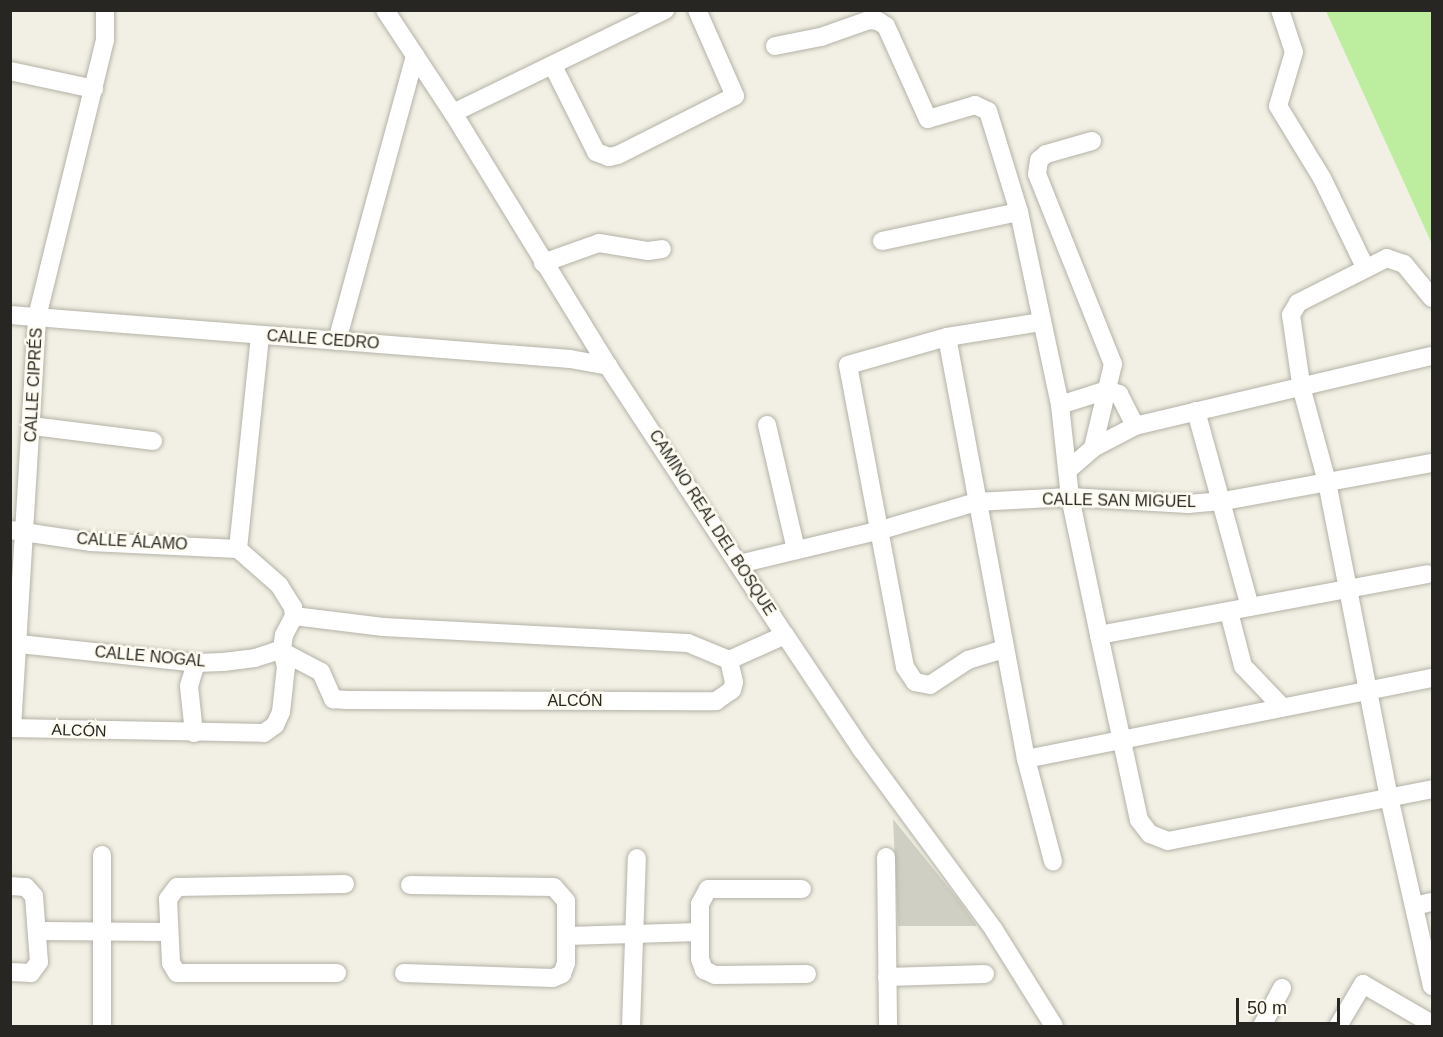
<!DOCTYPE html>
<html>
<head>
<meta charset="utf-8">
<style>
	body { margin:0 }
	#map { position:relative; width:1443px; height:1037px; overflow:hidden; background:#f2f0e4; font-family:Arial,sans-serif }
	div>[style] { position:absolute }
	[style*='--x'] { left:calc(var(--x)*1px); top:calc(var(--y)*1px); width:calc(var(--w)*1px); rotate:calc(var(--a)*1deg) }
	.green>* { inset:0; background:#bded9e }
	.building>* { inset:0; background:#d0cfc3 }
	.roads { filter:drop-shadow(0 0 2px #b4b2a7) drop-shadow(0 0 2px #b4b2a7) }
	.minor>* { height:18px; margin:-9px; padding:0 9px; transform-origin:9px; border-radius:9px; background:#fff }
	span { translate:-50% -50%; white-space:nowrap; text-align:center; line-height:1.15; -webkit-text-stroke:5px #fffdf1; paint-order:stroke }
	.street-label { font-size:16px; color:#272622 }
	.frame { position:absolute; inset:0; border:12px solid #272622; pointer-events:none }
	.scale { position:absolute; left:1236px; top:998px; width:104px; height:27px; box-sizing:border-box; border:3px solid #272622; border-top:0; padding-left:8px; font-size:18px; line-height:21px; white-space:nowrap; color:#272622; -webkit-text-stroke:4px #fffdf1; paint-order:stroke }
</style>
</head>
<body>
<div id="map">
	<div class="green">
		<i style="clip-path:polygon(1326px 11px,1432px 11px,1432px 244px)"></i>
	</div>
	<div class="building">
		<i style="clip-path:polygon(893px 819px,957px 898px,977px 926px,898px 926px)"></i>
	</div>
	<div class="roads">
		<div class="minor">
			<i style="--x:385;--y:10;--w:123;--a:56.6"></i>
			<i style="--x:453;--y:113;--w:297;--a:58.5"></i>
			<i style="--x:608;--y:366;--w:322;--a:56.7"></i>
			<i style="--x:785;--y:635;--w:138;--a:56.2"></i>
			<i style="--x:862;--y:750;--w:223;--a:53.7"></i>
			<i style="--x:994;--y:930;--w:113;--a:58"></i>
			<i style="--x:1280;--y:10;--w:44;--a:71.6"></i>
			<i style="--x:1294;--y:52;--w:56;--a:106.5"></i>
			<i style="--x:1278;--y:106;--w:84;--a:58.6"></i>
			<i style="--x:1322;--y:178;--w:99;--a:64.2"></i>
			<i style="--x:775;--y:46;--w:47;--a:-11.1"></i>
			<i style="--x:821;--y:37;--w:51;--a:-19.5"></i>
			<i style="--x:869;--y:20;--w:9;--a:6"></i>
			<i style="--x:878;--y:21;--w:9;--a:32"></i>
			<i style="--x:886;--y:26;--w:102;--a:65.7"></i>
			<i style="--x:928;--y:119;--w:49;--a:-16.6"></i>
			<i style="--x:975;--y:105;--w:14;--a:25"></i>
			<i style="--x:988;--y:111;--w:106;--a:72.9"></i>
			<i style="--x:1019;--y:212;--w:197;--a:78"></i>
			<i style="--x:1060;--y:405;--w:93;--a:83.8"></i>
			<i style="--x:1070;--y:497;--w:141;--a:78.1"></i>
			<i style="--x:1099;--y:635;--w:189;--a:77.8"></i>
			<i style="--x:1139;--y:820;--w:18;--a:52"></i>
			<i style="--x:1150;--y:834;--w:19;--a:21"></i>
			<i style="--x:1168;--y:841;--w:269;--a:-11.1"></i>
			<i style="--x:553;--y:66;--w:96;--a:63.4"></i>
			<i style="--x:596;--y:152;--w:14;--a:21"></i>
			<i style="--x:609;--y:157;--w:9;--a:-13"></i>
			<i style="--x:618;--y:155;--w:131;--a:-26.8"></i>
			<i style="--x:735;--y:96;--w:94;--a:-113.8"></i>
			<i style="--x:10;--y:71;--w:86;--a:12.1"></i>
			<i style="--x:453;--y:113;--w:236;--a:-25.9"></i>
			<i style="--x:1092;--y:141;--w:48;--a:164.2"></i>
			<i style="--x:1046;--y:154;--w:9;--a:139"></i>
			<i style="--x:1039;--y:160;--w:14;--a:98"></i>
			<i style="--x:1037;--y:174;--w:205;--a:68.2"></i>
			<i style="--x:1113;--y:364;--w:86;--a:103.4"></i>
			<i style="--x:882;--y:241;--w:140;--a:-12"></i>
			<i style="--x:543;--y:263;--w:59;--a:-19.7"></i>
			<i style="--x:599;--y:243;--w:50;--a:9.3"></i>
			<i style="--x:648;--y:251;--w:14;--a:-8"></i>
			<i style="--x:1432;--y:298;--w:44;--a:-129.5"></i>
			<i style="--x:1404;--y:264;--w:18;--a:-161"></i>
			<i style="--x:1387;--y:258;--w:100;--a:153.2"></i>
			<i style="--x:1298;--y:303;--w:14;--a:120"></i>
			<i style="--x:1291;--y:315;--w:76;--a:81.7"></i>
			<i style="--x:1302;--y:390;--w:95;--a:74.8"></i>
			<i style="--x:1327;--y:482;--w:321;--a:78.9"></i>
			<i style="--x:1389;--y:797;--w:194;--a:77.2"></i>
			<i style="--x:10;--y:315;--w:562;--a:4.49"></i>
			<i style="--x:570;--y:359;--w:39;--a:10"></i>
			<i style="--x:947;--y:337;--w:429;--a:79.4"></i>
			<i style="--x:1026;--y:759;--w:106;--a:75.2"></i>
			<i style="--x:337;--y:341;--w:296;--a:-74.7"></i>
			<i style="--x:1060;--y:405;--w:49;--a:-17.7"></i>
			<i style="--x:1107;--y:390;--w:13;--a:18"></i>
			<i style="--x:1119;--y:394;--w:36;--a:63"></i>
			<i style="--x:1196;--y:411;--w:203;--a:74.6"></i>
			<i style="--x:767;--y:425;--w:128;--a:76.9"></i>
			<i style="--x:32;--y:426;--w:122;--a:7.1"></i>
			<i style="--x:1068;--y:470;--w:33;--a:-41"></i>
			<i style="--x:1093;--y:448;--w:47;--a:-27.6"></i>
			<i style="--x:1135;--y:426;--w:305;--a:-13.3"></i>
			<i style="--x:10;--y:530;--w:81;--a:8.5"></i>
			<i style="--x:90;--y:542;--w:148;--a:2.7"></i>
			<i style="--x:238;--y:549;--w:215;--a:-84.1"></i>
			<i style="--x:238;--y:549;--w:55;--a:41.3"></i>
			<i style="--x:279;--y:585;--w:26;--a:58"></i>
			<i style="--x:293;--y:607;--w:9;--a:84"></i>
			<i style="--x:739;--y:564;--w:146;--a:-13.5"></i>
			<i style="--x:881;--y:530;--w:99;--a:-16.4"></i>
			<i style="--x:976;--y:502;--w:94;--a:-3"></i>
			<i style="--x:1070;--y:497;--w:118;--a:3.4"></i>
			<i style="--x:1188;--y:504;--w:36;--a:-5"></i>
			<i style="--x:1224;--y:501;--w:211;--a:-10.4"></i>
			<i style="--x:1229;--y:612;--w:56;--a:75.5"></i>
			<i style="--x:1243;--y:666;--w:57;--a:46.4"></i>
			<i style="--x:294;--y:616;--w:90;--a:7"></i>
			<i style="--x:383;--y:627;--w:305;--a:3"></i>
			<i style="--x:688;--y:643;--w:44;--a:22.5"></i>
			<i style="--x:1099;--y:635;--w:334;--a:-10.5"></i>
			<i style="--x:10;--y:643;--w:187;--a:6.1"></i>
			<i style="--x:196;--y:663;--w:27;--a:-2"></i>
			<i style="--x:223;--y:662;--w:32;--a:-7"></i>
			<i style="--x:255;--y:658;--w:28;--a:-18"></i>
			<i style="--x:282;--y:649;--w:14;--a:-82"></i>
			<i style="--x:284;--y:635;--w:21;--a:-62"></i>
			<i style="--x:1004;--y:649;--w:38;--a:163"></i>
			<i style="--x:968;--y:660;--w:45;--a:146.7"></i>
			<i style="--x:930;--y:685;--w:15;--a:-169"></i>
			<i style="--x:915;--y:682;--w:18;--a:-124"></i>
			<i style="--x:905;--y:667;--w:307;--a:-100.7"></i>
			<i style="--x:848;--y:365;--w:103;--a:-15.8"></i>
			<i style="--x:947;--y:337;--w:96;--a:-9"></i>
			<i style="--x:283;--y:652;--w:43;--a:27.8"></i>
			<i style="--x:321;--y:672;--w:30;--a:66"></i>
			<i style="--x:333;--y:699;--w:14;--a:4"></i>
			<i style="--x:347;--y:700;--w:369;--a:0.2"></i>
			<i style="--x:716;--y:701;--w:19;--a:-35"></i>
			<i style="--x:732;--y:690;--w:8;--a:-76"></i>
			<i style="--x:734;--y:682;--w:23;--a:-103"></i>
			<i style="--x:729;--y:660;--w:61;--a:-24.1"></i>
			<i style="--x:10;--y:728;--w:254;--a:1.1"></i>
			<i style="--x:264;--y:733;--w:14;--a:-36"></i>
			<i style="--x:275;--y:725;--w:14;--a:-65"></i>
			<i style="--x:281;--y:712;--w:45;--a:-83.7"></i>
			<i style="--x:286;--y:667;--w:18;--a:-103"></i>
			<i style="--x:12;--y:728;--w:412;--a:-86.5"></i>
			<i style="--x:37;--y:317;--w:285;--a:-76.2"></i>
			<i style="--x:105;--y:40;--w:30;--a:-90"></i>
			<i style="--x:194;--y:733;--w:47;--a:-96.1"></i>
			<i style="--x:189;--y:686;--w:24;--a:-73"></i>
			<i style="--x:1026;--y:759;--w:414;--a:-11.3"></i>
			<i style="--x:102;--y:855;--w:171;--a:90"></i>
			<i style="--x:886;--y:857;--w:169;--a:89.3"></i>
			<i style="--x:10;--y:886;--w:16;--a:4"></i>
			<i style="--x:26;--y:887;--w:12;--a:48"></i>
			<i style="--x:34;--y:896;--w:66;--a:85.7"></i>
			<i style="--x:39;--y:962;--w:14;--a:126"></i>
			<i style="--x:31;--y:973;--w:21;--a:-177"></i>
			<i style="--x:802;--y:889;--w:94;--a:180"></i>
			<i style="--x:708;--y:889;--w:17;--a:118"></i>
			<i style="--x:700;--y:904;--w:55;--a:90"></i>
			<i style="--x:700;--y:959;--w:12;--a:70"></i>
			<i style="--x:704;--y:970;--w:12;--a:24"></i>
			<i style="--x:715;--y:975;--w:92;--a:-0.6"></i>
			<i style="--x:1414;--y:906;--w:18;--a:-13"></i>
			<i style="--x:37;--y:931;--w:131;--a:0.4"></i>
			<i style="--x:567;--y:936;--w:132;--a:-1.7"></i>
			<i style="--x:337;--y:973;--w:160;--a:180"></i>
			<i style="--x:177;--y:973;--w:12;--a:-121"></i>
			<i style="--x:171;--y:963;--w:64;--a:-92.7"></i>
			<i style="--x:168;--y:899;--w:15;--a:-53"></i>
			<i style="--x:177;--y:887;--w:168;--a:-1"></i>
			<i style="--x:404;--y:973;--w:149;--a:1.9"></i>
			<i style="--x:553;--y:978;--w:10;--a:-24"></i>
			<i style="--x:562;--y:974;--w:12;--a:-70"></i>
			<i style="--x:566;--y:963;--w:62;--a:-90"></i>
			<i style="--x:566;--y:901;--w:18;--a:-131"></i>
			<i style="--x:554;--y:887;--w:144;--a:-179.2"></i>
			<i style="--x:887;--y:977;--w:98;--a:-1.8"></i>
			<i style="--x:631;--y:1026;--w:168;--a:-88"></i>
			<i style="--x:1262;--y:1026;--w:43;--a:-62.2"></i>
			<i style="--x:1338;--y:1026;--w:49;--a:-59.2"></i>
			<i style="--x:1363;--y:984;--w:80;--a:30.1"></i>
		</div>
	</div>
	<div class="street-label">
		<span style="left:323px;top:340px;rotate:4deg">CALLE CEDRO</span>
		<span style="left:34px;top:385px;rotate:-87deg">CALLE CIPRÉS</span>
		<span style="left:1119px;top:501px;rotate:1deg">CALLE SAN MIGUEL</span>
		<span style="left:712px;top:523px;rotate:57deg">CAMINO REAL DEL BOSQUE</span>
		<span style="left:132px;top:542px;rotate:3deg">CALLE ÁLAMO</span>
		<span style="left:150px;top:657px;rotate:5deg">CALLE NOGAL</span>
		<span style="left:575px;top:701px">ALCÓN</span>
		<span style="left:79px;top:731px;rotate:2deg">ALCÓN</span>
	</div>
	<div class="frame"></div>
	<div class="scale">50 m</div>
</div>
</body>
</html>
